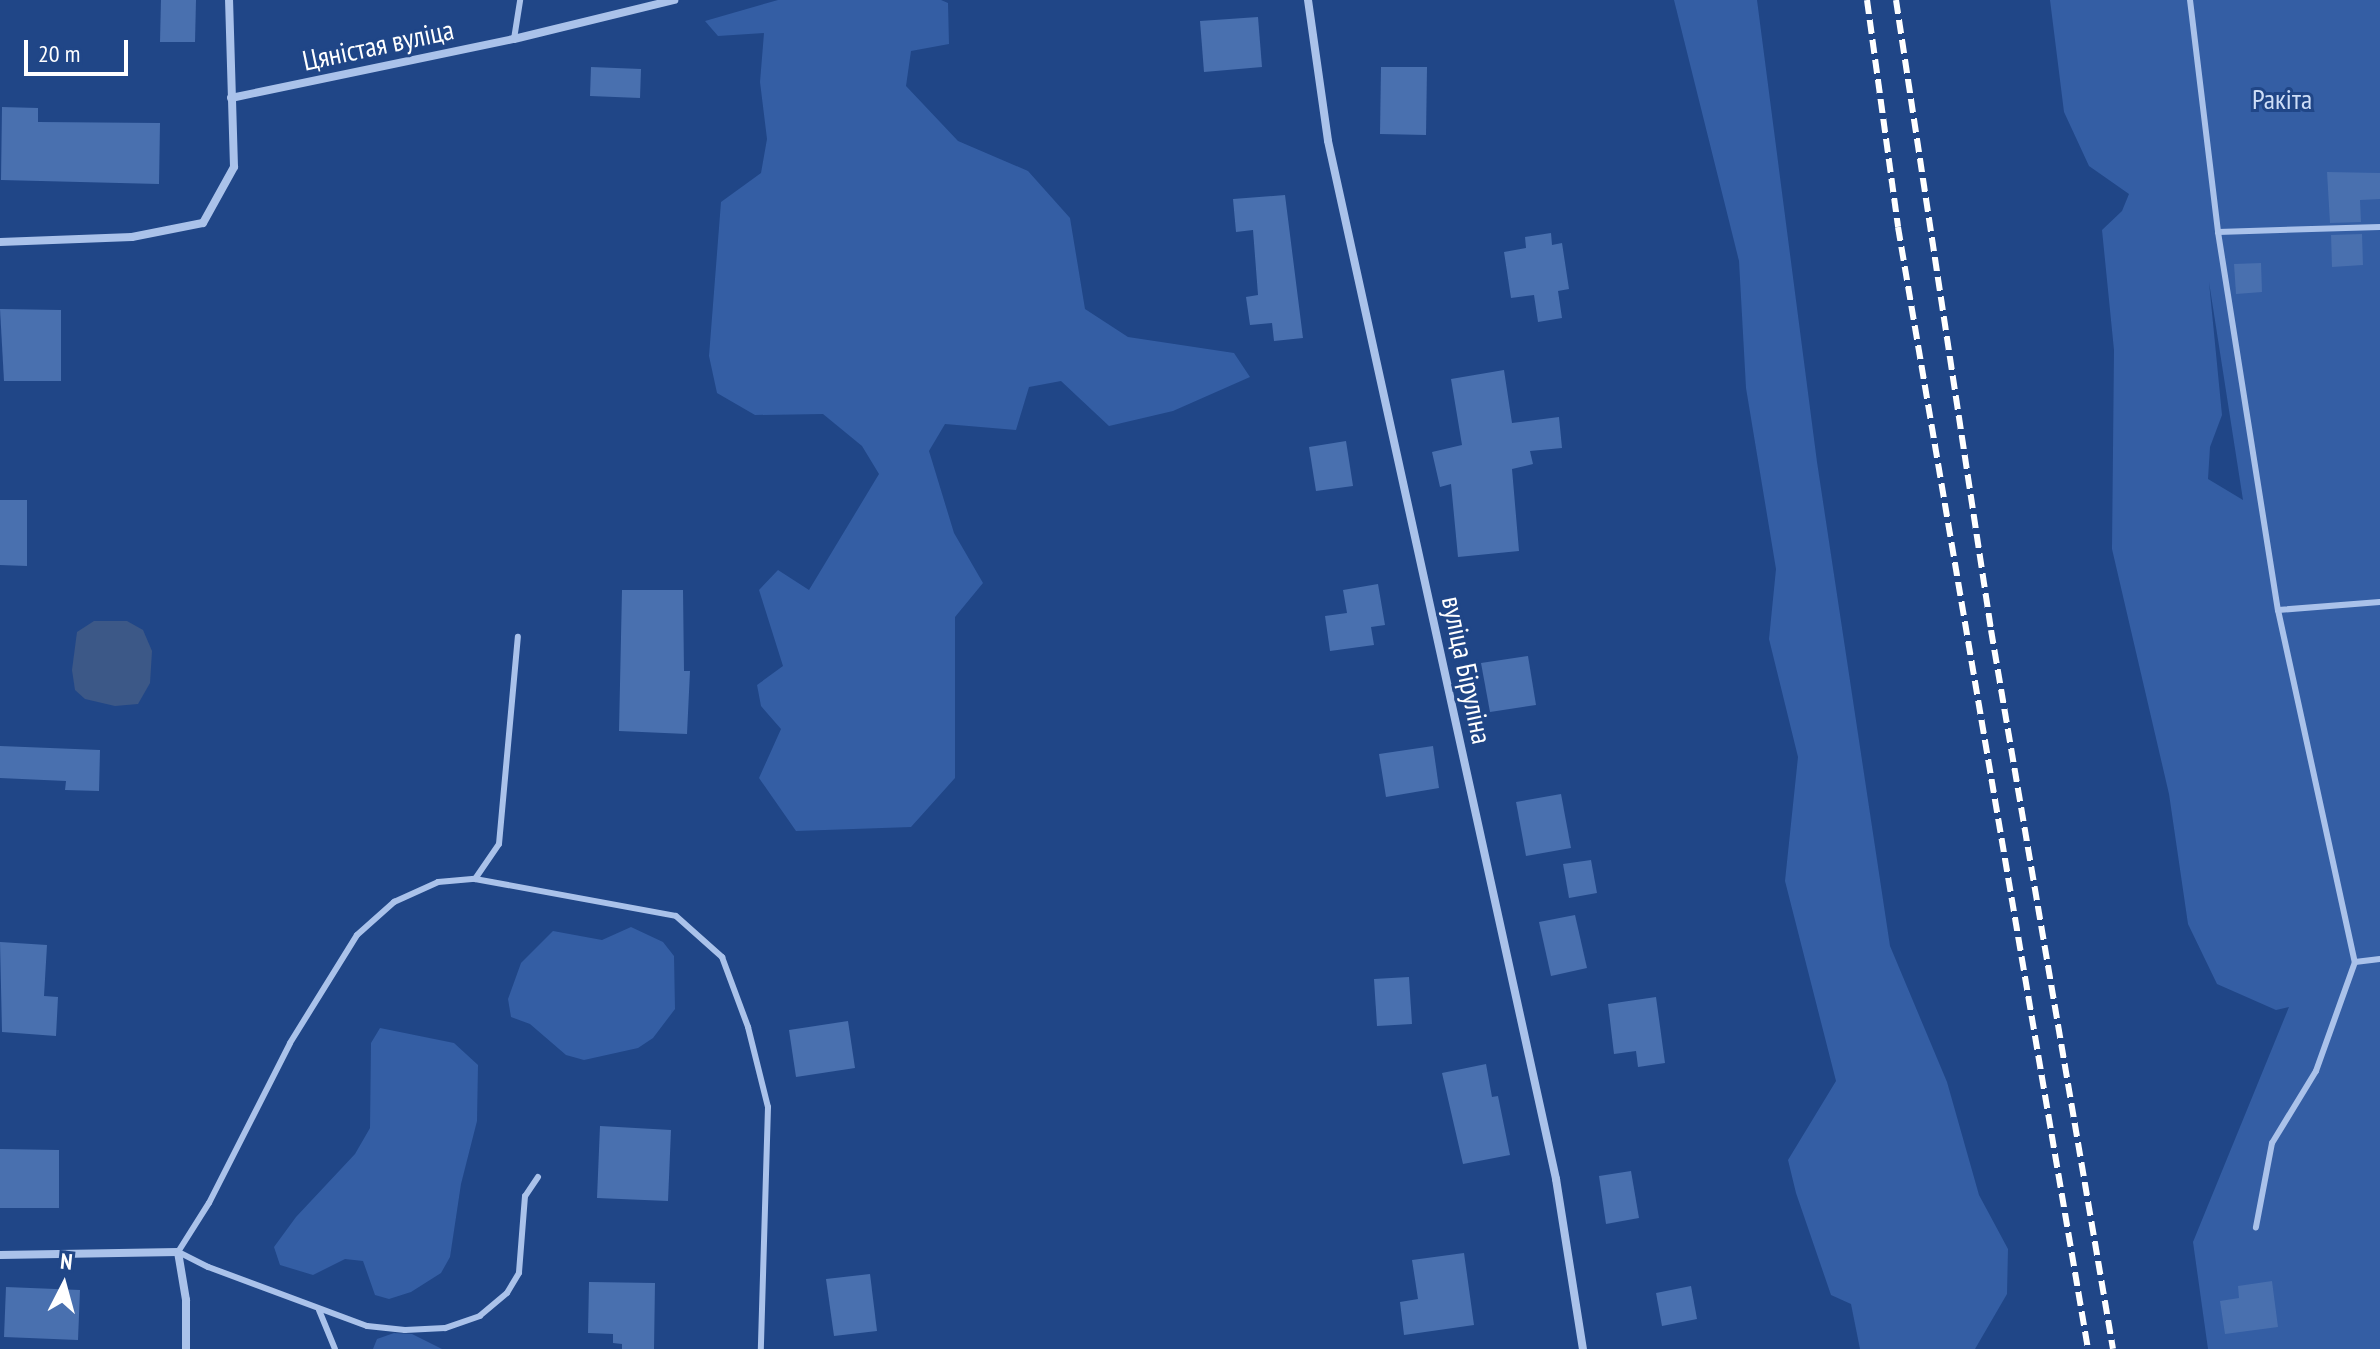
<!DOCTYPE html>
<html>
<head>
<meta charset="utf-8">
<style>
	body { margin:0 }
	#map { position:relative; width:2380px; height:1349px; overflow:hidden; background:#204687; font-family:"PT Sans Narrow",sans-serif }
	div>[style] { position:absolute }
	[style*='--x'] { left:calc(var(--x)*1px); top:calc(var(--y)*1px); width:calc(var(--w)*1px); rotate:calc(var(--a)*1deg) }
	.green>* { inset:0; background:#345ea4 }
	.water>* { inset:0; background:#3c5887 }
	.building>* { inset:0; background:#4970af }
	.lane>* { height:6px; margin:-3px; padding:0 3px; transform-origin:3px; border-radius:3px; background:#aac2ea }
	.street>* { height:8px; margin:-4px; padding:0 4px; transform-origin:4px; border-radius:4px; background:#aac2ea }
	.rail>* { height:6px; margin-top:-3px; transform-origin:0; background:repeating-linear-gradient(90deg,#fff 0 14px,transparent 0 20px) }
	span { translate:-50% -50%; white-space:nowrap; text-align:center; line-height:1.15; -webkit-text-stroke:6px #204687; paint-order:stroke }
	.street-label { font-size:28px; color:#fff }
	.park-label { font-size:28px; color:#cedef7 }
	.north { position:absolute; left:24px; top:1245px; width:80px; height:80px; -webkit-text-stroke:6px #204687; paint-order:stroke; rotate:6deg; font-size:22px; font-weight:700; line-height:32px; text-align:center; color:#fff }
	.north::after { content:''; display:block; margin:auto; width:28px; height:36px; background:#fff; clip-path:polygon(50% 0,100% 100%,50% 72%,0 100%) }
	.scale { position:absolute; left:24px; top:40px; width:104px; height:36px; box-sizing:border-box; border:4px solid #fff; border-top:0; padding-left:10px; font-size:24px; line-height:28px; white-space:nowrap; color:#fff; -webkit-text-stroke:6px #204687; paint-order:stroke }
</style>
</head>
<body>
<div id="map">
	<div class="green">
		<i style="clip-path:polygon(778px 0,941px 0,948px 3px,949px 44px,911px 51px,906px 86px,958px 141px,1028px 171px,1070px 218px,1085px 309px,1128px 337px,1234px 353px,1250px 377px,1173px 411px,1109px 426px,1061px 381px,1029px 387px,1016px 430px,945px 424px,929px 451px,954px 533px,983px 583px,955px 617px,955px 778px,911px 827px,796px 831px,759px 778px,781px 729px,761px 706px,757px 685px,783px 666px,759px 590px,778px 570px,809px 590px,879px 474px,862px 446px,823px 414px,755px 415px,717px 393px,709px 356px,721px 202px,761px 173px,767px 139px,760px 82px,764px 33px,718px 36px,705px 21px)"></i>
		<i style="clip-path:polygon(1674px 0,1757px 0,1817px 462px,1890px 946px,1947px 1082px,1979px 1195px,2008px 1249px,2007px 1294px,1975px 1349px,1860px 1349px,1851px 1304px,1831px 1295px,1796px 1193px,1788px 1160px,1836px 1081px,1785px 881px,1798px 757px,1769px 639px,1776px 569px,1746px 388px,1739px 261px)"></i>
		<i style="clip-path:polygon(evenodd,2050px 0,2380px 0,2380px 1349px,2208px 1349px,2193px 1242px,2289px 1007px,2276px 1010px,2217px 984px,2188px 924px,2169px 794px,2112px 549px,2114px 350px,2102px 230px,2122px 211px,2129px 194px,2089px 166px,2064px 112px,2050px 0,2209px 282px,2243px 500px,2208px 479px,2210px 447px,2222px 415px,2209px 282px)"></i>
		<i style="clip-path:polygon(631px 927px,663px 942px,674px 956px,675px 1009px,653px 1038px,638px 1048px,584px 1060px,566px 1055px,530px 1024px,511px 1017px,508px 999px,521px 963px,553px 931px,602px 940px)"></i>
		<i style="clip-path:polygon(380px 1028px,454px 1043px,478px 1065px,477px 1121px,461px 1184px,450px 1257px,441px 1273px,411px 1292px,389px 1299px,375px 1295px,363px 1261px,345px 1259px,313px 1275px,280px 1265px,274px 1247px,296px 1217px,355px 1154px,370px 1128px,371px 1043px)"></i>
		<i style="clip-path:polygon(394px 1333px,412px 1334px,442px 1349px,373px 1349px,377px 1339px)"></i>
	</div>
	<div class="water">
		<i style="clip-path:polygon(94px 621px,127px 621px,143px 630px,152px 651px,150px 683px,138px 704px,115px 706px,85px 699px,75px 690px,72px 670px,77px 632px)"></i>
	</div>
	<div class="building">
		<i style="clip-path:polygon(161px 0,196px 0,195px 42px,160px 42px)"></i>
		<i style="clip-path:polygon(1258px 17px,1262px 67px,1204px 72px,1200px 21px)"></i>
		<i style="clip-path:polygon(591px 67px,641px 69px,640px 98px,590px 96px)"></i>
		<i style="clip-path:polygon(1381px 67px,1427px 67px,1426px 135px,1380px 134px)"></i>
		<i style="clip-path:polygon(2px 107px,38px 108px,38px 122px,160px 123px,159px 184px,1px 180px)"></i>
		<i style="clip-path:polygon(2327px 172px,2380px 173px,2380px 199px,2360px 200px,2361px 222px,2330px 223px)"></i>
		<i style="clip-path:polygon(1285px 195px,1303px 338px,1274px 341px,1272px 323px,1250px 325px,1246px 297px,1258px 295px,1253px 230px,1236px 232px,1233px 199px)"></i>
		<i style="clip-path:polygon(1551px 233px,1552px 245px,1562px 243px,1569px 289px,1558px 291px,1562px 318px,1538px 322px,1534px 295px,1511px 298px,1504px 252px,1526px 248px,1525px 237px)"></i>
		<i style="clip-path:polygon(2362px 234px,2363px 265px,2332px 267px,2331px 235px)"></i>
		<i style="clip-path:polygon(2261px 263px,2262px 292px,2236px 294px,2234px 264px)"></i>
		<i style="clip-path:polygon(0 309px,61px 310px,61px 381px,4px 381px)"></i>
		<i style="clip-path:polygon(1504px 370px,1512px 423px,1559px 417px,1562px 448px,1530px 451px,1533px 464px,1512px 469px,1519px 551px,1458px 557px,1451px 484px,1440px 487px,1432px 452px,1462px 445px,1451px 379px)"></i>
		<i style="clip-path:polygon(1346px 441px,1353px 486px,1316px 491px,1309px 447px)"></i>
		<i style="clip-path:polygon(0 500px,27px 500px,27px 566px,0 565px)"></i>
		<i style="clip-path:polygon(1378px 584px,1385px 625px,1371px 627px,1374px 645px,1330px 651px,1325px 616px,1347px 613px,1343px 590px)"></i>
		<i style="clip-path:polygon(622px 590px,683px 590px,684px 671px,690px 671px,687px 734px,619px 731px)"></i>
		<i style="clip-path:polygon(1528px 656px,1536px 705px,1490px 712px,1481px 663px)"></i>
		<i style="clip-path:polygon(0 746px,100px 750px,99px 791px,65px 790px,66px 781px,0 778px)"></i>
		<i style="clip-path:polygon(1433px 746px,1439px 788px,1386px 797px,1379px 754px)"></i>
		<i style="clip-path:polygon(1561px 794px,1571px 848px,1526px 856px,1516px 802px)"></i>
		<i style="clip-path:polygon(1591px 860px,1597px 893px,1569px 898px,1563px 864px)"></i>
		<i style="clip-path:polygon(1575px 915px,1587px 968px,1551px 976px,1539px 922px)"></i>
		<i style="clip-path:polygon(0 942px,47px 945px,44px 996px,58px 997px,56px 1036px,2px 1032px)"></i>
		<i style="clip-path:polygon(1409px 977px,1412px 1024px,1377px 1026px,1374px 979px)"></i>
		<i style="clip-path:polygon(1656px 997px,1665px 1063px,1638px 1067px,1636px 1051px,1614px 1054px,1608px 1004px)"></i>
		<i style="clip-path:polygon(848px 1021px,855px 1068px,796px 1077px,789px 1030px)"></i>
		<i style="clip-path:polygon(1486px 1064px,1492px 1097px,1498px 1096px,1510px 1155px,1463px 1164px,1442px 1073px)"></i>
		<i style="clip-path:polygon(600px 1126px,671px 1130px,668px 1201px,597px 1198px)"></i>
		<i style="clip-path:polygon(0 1149px,59px 1150px,59px 1208px,0 1208px)"></i>
		<i style="clip-path:polygon(1631px 1171px,1639px 1218px,1606px 1224px,1599px 1176px)"></i>
		<i style="clip-path:polygon(1464px 1253px,1474px 1325px,1404px 1335px,1400px 1302px,1418px 1299px,1412px 1260px)"></i>
		<i style="clip-path:polygon(870px 1274px,877px 1331px,834px 1336px,826px 1279px)"></i>
		<i style="clip-path:polygon(2272px 1281px,2278px 1327px,2225px 1334px,2220px 1301px,2239px 1298px,2238px 1286px)"></i>
		<i style="clip-path:polygon(589px 1282px,655px 1283px,654px 1349px,622px 1349px,622px 1344px,613px 1343px,613px 1334px,588px 1333px)"></i>
		<i style="clip-path:polygon(1691px 1286px,1697px 1319px,1662px 1326px,1656px 1293px)"></i>
		<i style="clip-path:polygon(6px 1287px,80px 1290px,78px 1340px,4px 1337px)"></i>
	</div>
	<div class="lane">
		<i style="--x:2190;--y:0;--w:234;--a:83.1"></i>
		<i style="--x:2218;--y:232;--w:383;--a:81"></i>
		<i style="--x:2278;--y:610;--w:360;--a:77.7"></i>
		<i style="--x:2355;--y:962;--w:116;--a:109.7"></i>
		<i style="--x:2316;--y:1071;--w:84;--a:121.4"></i>
		<i style="--x:2272;--y:1143;--w:86;--a:100.8"></i>
		<i style="--x:514;--y:39;--w:39;--a:-81"></i>
		<i style="--x:2218;--y:232;--w:162;--a:-1.8"></i>
		<i style="--x:2278;--y:610;--w:102;--a:-4.5"></i>
		<i style="--x:475;--y:879;--w:42;--a:-55.6"></i>
		<i style="--x:499;--y:844;--w:208;--a:-84.8"></i>
		<i style="--x:2355;--y:962;--w:25;--a:-7"></i>
		<i style="--x:538;--y:1177;--w:23;--a:124"></i>
		<i style="--x:525;--y:1196;--w:77;--a:94.5"></i>
		<i style="--x:519;--y:1273;--w:23;--a:121"></i>
		<i style="--x:507;--y:1293;--w:35;--a:140"></i>
		<i style="--x:480;--y:1316;--w:37;--a:161"></i>
		<i style="--x:445;--y:1328;--w:40;--a:177.1"></i>
		<i style="--x:405;--y:1330;--w:38;--a:-174"></i>
		<i style="--x:367;--y:1326;--w:170;--a:-159.6"></i>
		<i style="--x:208;--y:1267;--w:34;--a:-153"></i>
		<i style="--x:178;--y:1252;--w:58;--a:-57.7"></i>
		<i style="--x:209;--y:1203;--w:179;--a:-63.1"></i>
		<i style="--x:290;--y:1043;--w:127;--a:-58.2"></i>
		<i style="--x:357;--y:935;--w:50;--a:-41.7"></i>
		<i style="--x:394;--y:902;--w:48;--a:-24.4"></i>
		<i style="--x:438;--y:882;--w:37;--a:-5"></i>
		<i style="--x:475;--y:879;--w:204;--a:10.4"></i>
		<i style="--x:676;--y:916;--w:62;--a:41.7"></i>
		<i style="--x:722;--y:957;--w:75;--a:69.6"></i>
		<i style="--x:748;--y:1027;--w:82;--a:76"></i>
		<i style="--x:768;--y:1107;--w:242;--a:91.7"></i>
		<i style="--x:319;--y:1310;--w:42;--a:67.7"></i>
	</div>
	<div class="street">
		<i style="--x:1308;--y:0;--w:142;--a:81.9"></i>
		<i style="--x:1328;--y:141;--w:1063;--a:77.61"></i>
		<i style="--x:1556;--y:1179;--w:172;--a:81"></i>
		<i style="--x:231;--y:98;--w:289;--a:-11.8"></i>
		<i style="--x:514;--y:39;--w:165;--a:-13.7"></i>
		<i style="--x:0;--y:242;--w:132;--a:-2.2"></i>
		<i style="--x:132;--y:237;--w:72;--a:-11.2"></i>
		<i style="--x:203;--y:223;--w:64;--a:-61"></i>
		<i style="--x:234;--y:167;--w:167;--a:-91.7"></i>
		<i style="--x:0;--y:1255;--w:178;--a:-1"></i>
		<i style="--x:178;--y:1252;--w:49;--a:80.5"></i>
		<i style="--x:186;--y:1300;--w:49;--a:90"></i>
	</div>
	<div class="rail">
		<i style="--x:1867;--y:0;--w:229;--a:82.2"></i>
		<i style="--x:1898;--y:227;--w:1138;--a:80.39"></i>
		<i style="--x:1896;--y:0;--w:637;--a:81.42"></i>
		<i style="--x:1991;--y:630;--w:729;--a:80.37"></i>
	</div>
	<div class="street-label">
		<span style="left:378px;top:45px;rotate:-12deg">Цяністая вуліца</span>
		<span style="left:1467px;top:670px;rotate:78deg">вуліца Біруліна</span>
	</div>
	<div class="park-label">
		<span style="left:2282px;top:99px">Ракіта</span>
	</div>
	<div class="north">N</div>
	<div class="scale">20 m</div>
</div>
</body>
</html>
